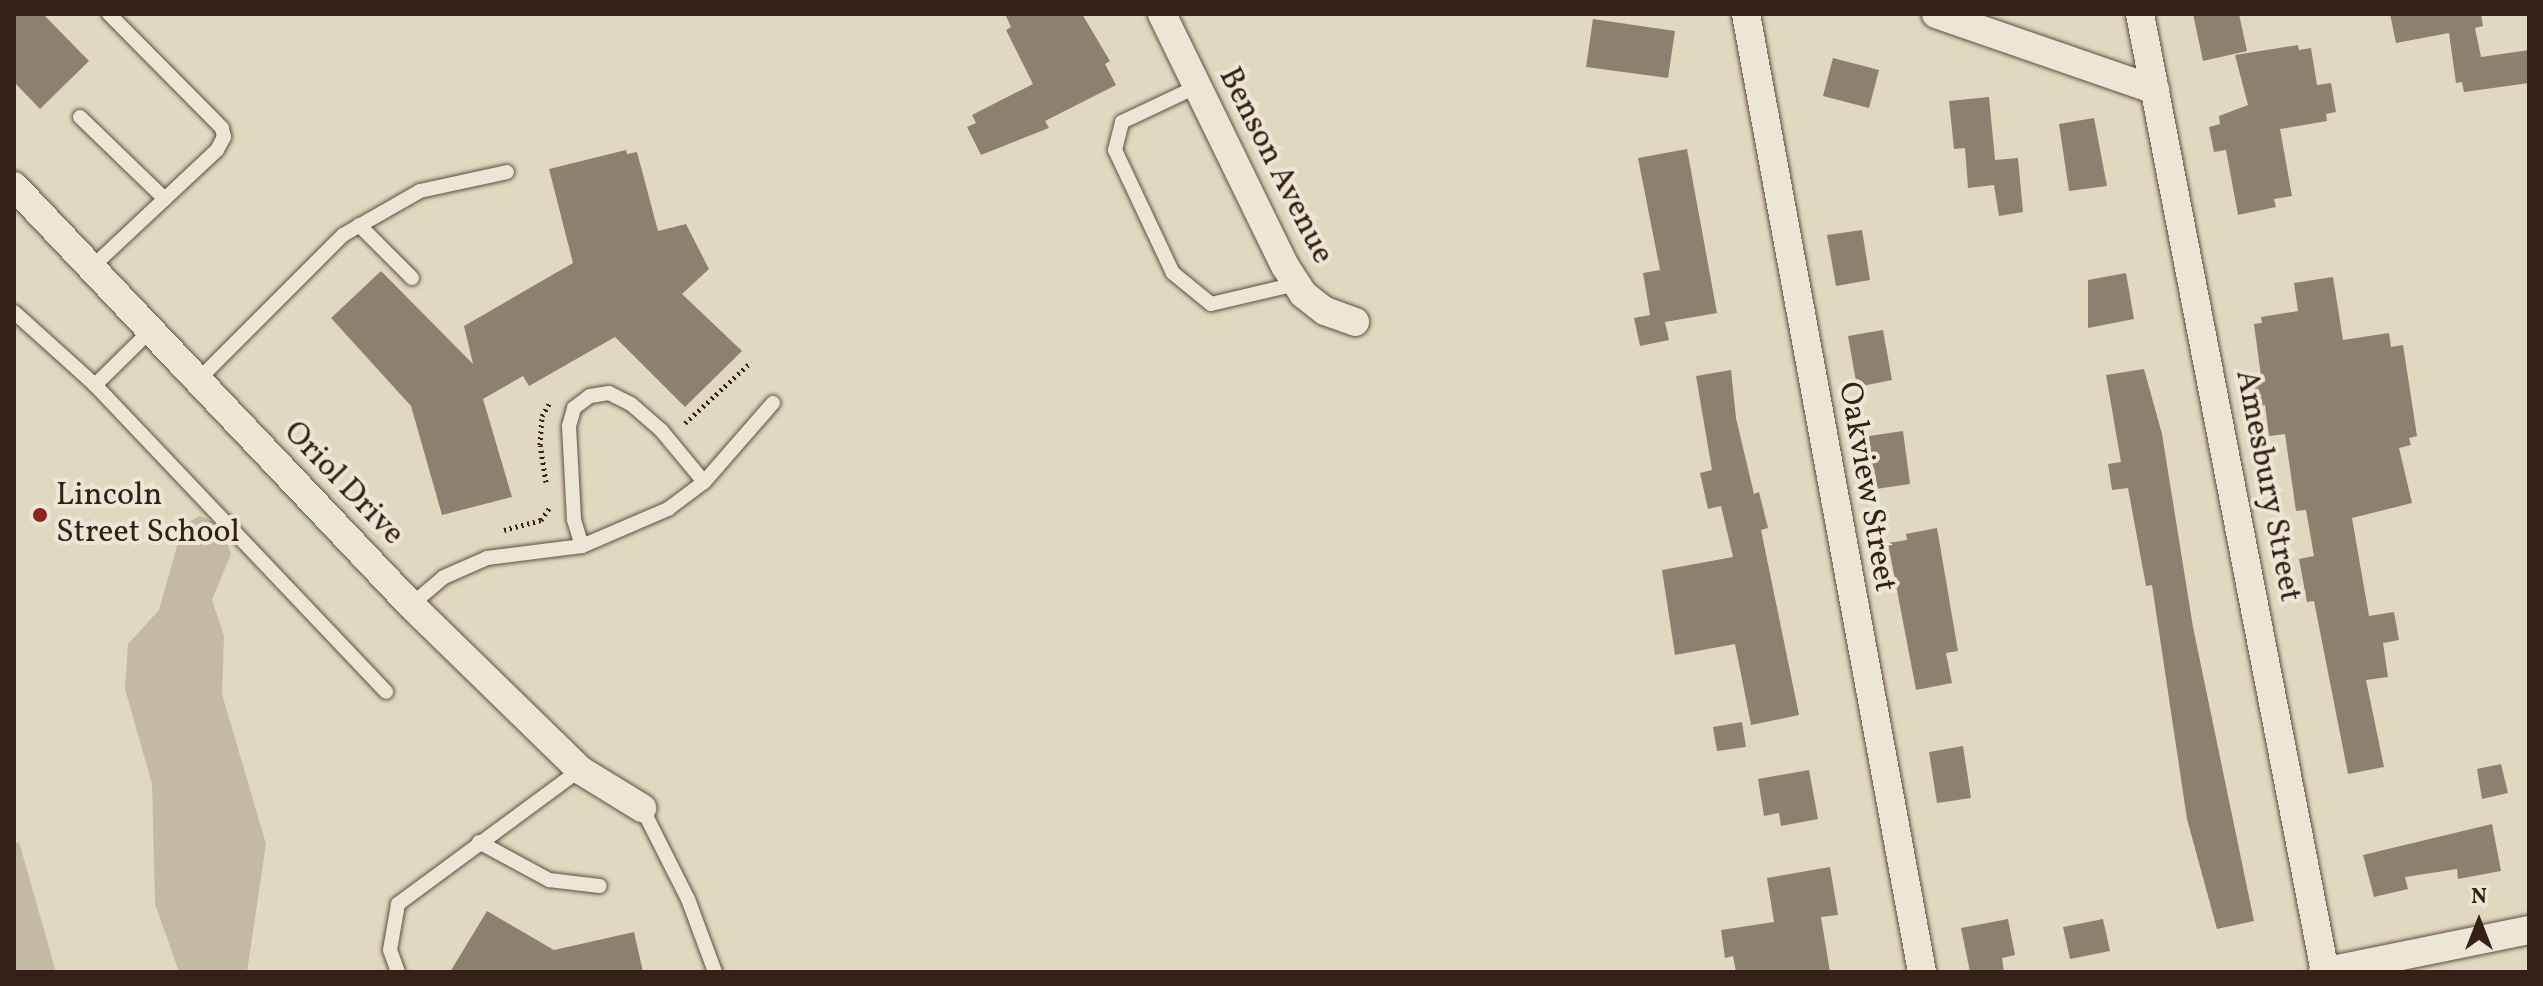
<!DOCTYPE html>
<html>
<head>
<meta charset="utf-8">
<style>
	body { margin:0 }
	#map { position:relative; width:2543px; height:986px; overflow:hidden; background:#e1d9bf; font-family:Vollkorn,serif }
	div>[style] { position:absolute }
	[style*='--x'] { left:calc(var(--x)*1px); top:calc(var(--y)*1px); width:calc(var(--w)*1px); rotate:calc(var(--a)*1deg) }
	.green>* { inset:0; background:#c4baa3 }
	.building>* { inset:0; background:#8e806f }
	.path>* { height:5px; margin-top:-2.5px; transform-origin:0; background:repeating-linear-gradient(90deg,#352018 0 2px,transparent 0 6px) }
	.roads { filter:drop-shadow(0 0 2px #604e42) drop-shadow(0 0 2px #604e42) }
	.lane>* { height:14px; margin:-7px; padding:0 7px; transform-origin:7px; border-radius:7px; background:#ece6d5 }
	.street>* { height:28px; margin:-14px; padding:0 14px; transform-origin:14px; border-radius:14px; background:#ece6d5 }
	.dots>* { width:22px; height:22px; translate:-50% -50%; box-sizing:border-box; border:4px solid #ece6d5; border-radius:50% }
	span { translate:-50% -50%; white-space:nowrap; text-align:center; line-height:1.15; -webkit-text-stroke:8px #ece6d5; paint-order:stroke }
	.street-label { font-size:32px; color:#352018 }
	.poi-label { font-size:32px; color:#352018 }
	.left { translate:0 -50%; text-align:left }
	.frame { position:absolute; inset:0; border:16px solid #352018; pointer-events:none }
	.north { position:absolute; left:2439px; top:882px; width:80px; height:80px; -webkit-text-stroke:6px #ece6d5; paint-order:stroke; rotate:0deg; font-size:22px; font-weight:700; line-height:32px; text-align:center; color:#352018 }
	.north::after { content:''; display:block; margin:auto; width:28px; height:36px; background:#352018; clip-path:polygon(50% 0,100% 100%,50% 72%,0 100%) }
</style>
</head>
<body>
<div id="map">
	<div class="green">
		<i style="clip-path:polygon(200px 516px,221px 525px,231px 554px,212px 600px,224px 636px,222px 694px,266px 844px,247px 972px,179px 972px,155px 904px,152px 784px,125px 689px,128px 644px,159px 610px,183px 525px)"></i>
		<i style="clip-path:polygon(19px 842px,56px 972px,14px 972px,14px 843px)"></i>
	</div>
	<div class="building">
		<i style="clip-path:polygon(14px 14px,43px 14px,89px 61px,40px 109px,14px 82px)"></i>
		<i style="clip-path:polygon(1005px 14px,1082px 14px,1110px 61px,1105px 64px,1116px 85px,1045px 121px,1049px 128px,981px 155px,967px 127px,976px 123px,972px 115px,1033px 84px,1006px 30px,1011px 27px)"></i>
		<i style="clip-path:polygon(2193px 14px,2239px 14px,2247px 51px,2203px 61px)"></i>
		<i style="clip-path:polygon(2390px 14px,2481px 14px,2483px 26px,2475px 28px,2481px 57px,2529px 50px,2529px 83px,2464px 92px,2462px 82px,2456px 83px,2449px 33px,2396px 43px)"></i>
		<i style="clip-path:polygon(1593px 19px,1675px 31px,1668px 78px,1586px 67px)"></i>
		<i style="clip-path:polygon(2298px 45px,2299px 50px,2311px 48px,2317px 85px,2331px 83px,2336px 112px,2326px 114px,2327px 121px,2280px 129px,2292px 196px,2274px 199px,2276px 207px,2238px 215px,2226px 150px,2214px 152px,2209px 127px,2220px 124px,2219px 116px,2248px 105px,2235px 55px)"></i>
		<i style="clip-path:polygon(1833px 58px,1879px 70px,1869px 108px,1823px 96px)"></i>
		<i style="clip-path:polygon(1989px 97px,1995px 160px,2018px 158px,2023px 212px,1999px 216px,1994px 185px,1968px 188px,1965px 148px,1954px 149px,1949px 101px)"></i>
		<i style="clip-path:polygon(2094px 118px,2107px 186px,2069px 191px,2059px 124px)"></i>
		<i style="clip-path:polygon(1687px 149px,1717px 313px,1665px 322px,1669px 340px,1640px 346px,1634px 318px,1650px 315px,1643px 273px,1660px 270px,1638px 158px)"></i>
		<i style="clip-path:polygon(626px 150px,627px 154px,637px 152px,658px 231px,686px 224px,709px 269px,682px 294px,742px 351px,685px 407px,615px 337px,529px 386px,523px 376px,483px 399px,512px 497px,442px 515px,411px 406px,331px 318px,381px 271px,473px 364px,464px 326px,573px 263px,549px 169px)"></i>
		<i style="clip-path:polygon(1862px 230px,1870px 280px,1836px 286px,1827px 235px)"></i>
		<i style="clip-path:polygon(2126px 273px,2134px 319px,2088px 328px,2088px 280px)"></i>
		<i style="clip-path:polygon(2333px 277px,2343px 340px,2389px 333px,2391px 347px,2403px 345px,2417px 436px,2409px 438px,2411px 445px,2399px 448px,2412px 503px,2352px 518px,2369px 616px,2394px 612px,2399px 640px,2383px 643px,2388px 677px,2366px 680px,2384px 767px,2348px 774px,2314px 601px,2307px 602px,2299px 559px,2314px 556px,2306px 510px,2296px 511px,2285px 434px,2269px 436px,2265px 405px,2248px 407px,2244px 379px,2261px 376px,2254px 324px,2262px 323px,2261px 317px,2298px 311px,2294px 283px)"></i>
		<i style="clip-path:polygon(1883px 330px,1892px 380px,1857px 387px,1848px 336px)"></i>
		<i style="clip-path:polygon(2144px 369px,2162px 434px,2193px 627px,2254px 921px,2217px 929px,2187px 819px,2152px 585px,2146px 586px,2128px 488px,2112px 490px,2108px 464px,2121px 462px,2106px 375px)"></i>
		<i style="clip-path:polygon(1731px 370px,1736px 418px,1754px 494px,1759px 492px,1768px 528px,1761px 530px,1799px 715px,1751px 725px,1735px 644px,1675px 655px,1662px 570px,1733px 557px,1721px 506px,1708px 509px,1700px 473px,1712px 470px,1696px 376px)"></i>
		<i style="clip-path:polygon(1903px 431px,1910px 484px,1876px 489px,1869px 436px)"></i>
		<i style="clip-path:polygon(1937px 528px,1958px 651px,1946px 653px,1952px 683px,1916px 690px,1888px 543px,1907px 540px,1906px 534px)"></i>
		<i style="clip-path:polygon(1742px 722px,1746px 747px,1717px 751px,1713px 727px)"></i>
		<i style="clip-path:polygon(1963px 746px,1971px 798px,1937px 803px,1929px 752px)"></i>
		<i style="clip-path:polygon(2501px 764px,2508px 793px,2482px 799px,2477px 769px)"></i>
		<i style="clip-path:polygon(1809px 770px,1818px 819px,1781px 826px,1779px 813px,1764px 816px,1758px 779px)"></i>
		<i style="clip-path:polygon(2492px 824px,2501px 871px,2458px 879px,2457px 869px,2405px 877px,2408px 889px,2374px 897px,2363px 855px)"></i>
		<i style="clip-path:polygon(1830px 867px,1838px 915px,1821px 917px,1830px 972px,1736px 972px,1733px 956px,1725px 958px,1721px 930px,1774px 922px,1767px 878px)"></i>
		<i style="clip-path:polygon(487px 911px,554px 950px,634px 932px,643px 972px,450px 972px)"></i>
		<i style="clip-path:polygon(2008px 919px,2015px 955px,2002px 958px,2004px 972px,1970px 972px,1961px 928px)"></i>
		<i style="clip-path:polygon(2103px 919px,2110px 951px,2070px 959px,2063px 927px)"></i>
	</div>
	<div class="path">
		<i style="--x:685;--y:423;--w:90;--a:-42.7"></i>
		<i style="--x:546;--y:482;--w:37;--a:-99"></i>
		<i style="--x:540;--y:445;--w:29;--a:-86"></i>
		<i style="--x:542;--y:416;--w:16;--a:-60"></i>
		<i style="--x:504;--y:530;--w:38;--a:-15"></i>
		<i style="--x:541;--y:520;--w:16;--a:-55"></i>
	</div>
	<div class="roads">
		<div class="lane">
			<i style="--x:1196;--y:87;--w:82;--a:154.7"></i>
			<i style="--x:1122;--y:122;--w:29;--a:104"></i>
			<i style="--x:1115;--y:150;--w:136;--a:64.8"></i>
			<i style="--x:1173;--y:273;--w:49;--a:39.2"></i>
			<i style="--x:1211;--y:304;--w:87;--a:-13.2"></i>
			<i style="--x:80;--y:117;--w:118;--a:44"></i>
			<i style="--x:359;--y:225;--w:75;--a:45"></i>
			<i style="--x:92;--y:267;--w:171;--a:-43.1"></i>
			<i style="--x:217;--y:150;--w:15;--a:-62"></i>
			<i style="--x:224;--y:137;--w:9;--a:-103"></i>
			<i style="--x:222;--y:128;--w:161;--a:-134.7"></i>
			<i style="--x:14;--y:312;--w:109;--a:42"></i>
			<i style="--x:95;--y:385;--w:423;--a:46.5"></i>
			<i style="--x:197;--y:381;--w:206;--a:-45"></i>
			<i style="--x:343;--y:235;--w:89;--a:-29.7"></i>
			<i style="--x:420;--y:191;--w:89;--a:-12.3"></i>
			<i style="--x:95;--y:385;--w:78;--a:-44.5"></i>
			<i style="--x:582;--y:546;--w:94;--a:-23.3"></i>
			<i style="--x:668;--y:509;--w:45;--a:-36.9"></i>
			<i style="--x:704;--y:482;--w:105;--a:-48.9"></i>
			<i style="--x:411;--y:605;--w:43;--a:-40.3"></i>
			<i style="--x:444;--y:577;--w:47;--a:-23.8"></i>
			<i style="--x:487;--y:558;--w:96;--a:-7.2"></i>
			<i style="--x:582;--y:546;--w:28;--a:-107"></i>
			<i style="--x:574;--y:519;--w:93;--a:-93.1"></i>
			<i style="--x:569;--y:426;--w:19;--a:-74"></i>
			<i style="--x:574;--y:408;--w:20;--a:-37"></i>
			<i style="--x:590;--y:396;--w:19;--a:-9"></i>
			<i style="--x:609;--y:393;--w:25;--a:27"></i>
			<i style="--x:631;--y:404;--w:40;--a:41"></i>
			<i style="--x:661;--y:430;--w:67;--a:50.4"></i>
			<i style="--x:642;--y:808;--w:102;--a:63.2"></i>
			<i style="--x:688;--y:899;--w:78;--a:69.7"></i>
			<i style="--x:479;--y:842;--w:80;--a:28.5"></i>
			<i style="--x:549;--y:880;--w:51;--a:6.7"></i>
			<i style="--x:398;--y:972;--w:23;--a:-110"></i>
			<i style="--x:390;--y:950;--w:47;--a:-80.1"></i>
			<i style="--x:398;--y:904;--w:226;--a:-36.4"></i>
		</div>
		<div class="street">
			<i style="--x:1162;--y:14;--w:280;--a:64"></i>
			<i style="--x:1285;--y:266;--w:33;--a:57"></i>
			<i style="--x:1303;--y:294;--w:28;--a:38"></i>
			<i style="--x:1325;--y:311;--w:32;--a:20"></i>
			<i style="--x:1746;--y:14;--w:974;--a:79.59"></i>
			<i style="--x:1936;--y:14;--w:232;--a:19.1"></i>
			<i style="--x:2140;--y:14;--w:976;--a:79.07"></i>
			<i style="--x:14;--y:186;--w:577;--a:46.54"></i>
			<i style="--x:411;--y:605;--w:236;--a:44.3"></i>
			<i style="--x:580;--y:770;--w:73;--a:31.5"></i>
			<i style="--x:2323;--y:972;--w:210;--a:-11.5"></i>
		</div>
	</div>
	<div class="dots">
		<i style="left:40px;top:515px;background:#8f2418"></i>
	</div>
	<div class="street-label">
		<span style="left:1275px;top:166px;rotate:63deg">Benson Avenue</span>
		<span style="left:343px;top:484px;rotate:46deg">Oriol Drive</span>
		<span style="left:2267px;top:486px;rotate:79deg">Amesbury Street</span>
		<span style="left:1866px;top:487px;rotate:80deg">Oakview Street</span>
	</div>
	<div class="poi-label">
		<span class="left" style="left:56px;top:515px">Lincoln<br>Street School</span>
	</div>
	<div class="frame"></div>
	<div class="north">N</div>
</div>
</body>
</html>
